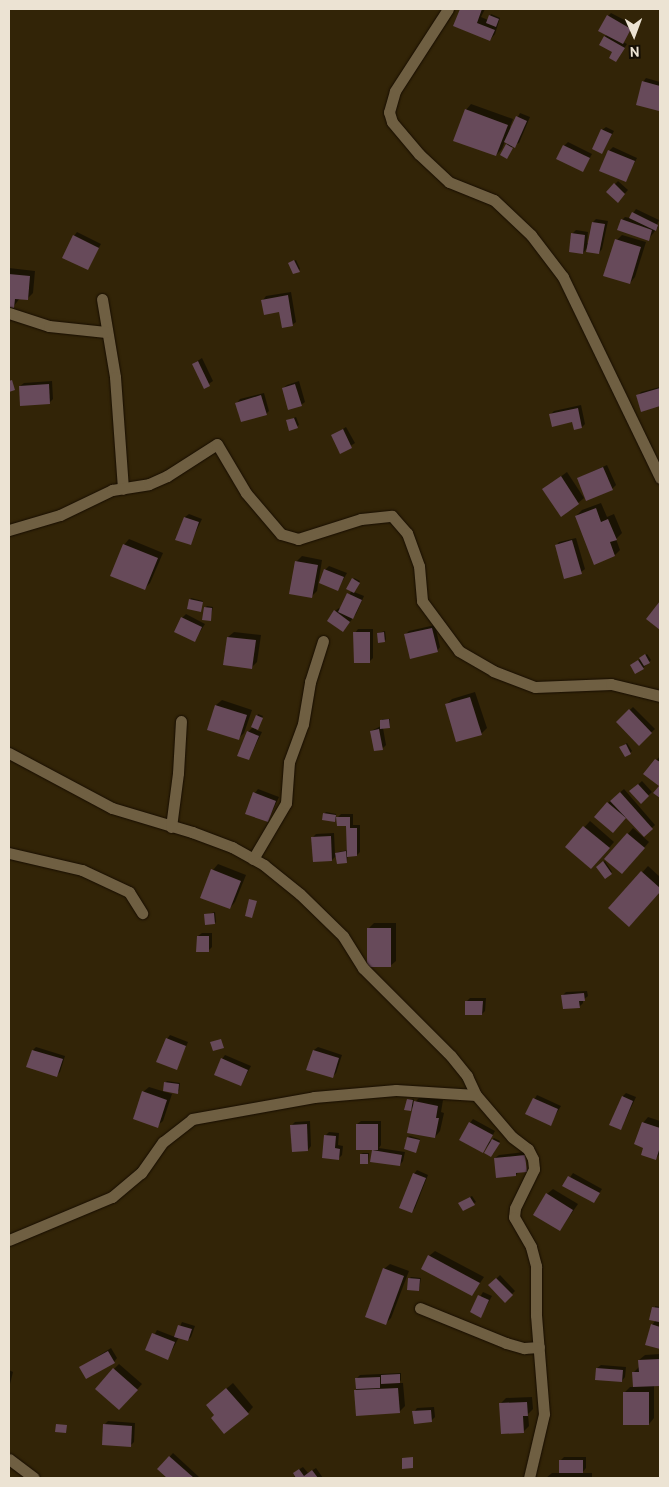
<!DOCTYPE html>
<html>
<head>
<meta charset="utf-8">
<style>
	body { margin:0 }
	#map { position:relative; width:669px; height:1487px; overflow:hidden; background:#322407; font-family:Overpass,sans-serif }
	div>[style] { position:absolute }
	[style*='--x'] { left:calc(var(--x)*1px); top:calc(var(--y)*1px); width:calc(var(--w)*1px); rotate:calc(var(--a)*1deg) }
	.shadow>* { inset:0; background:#0007 }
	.building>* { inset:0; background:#674a5a }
	.roads { filter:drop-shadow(0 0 1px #170d00) drop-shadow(0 0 1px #170d00) }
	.street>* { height:11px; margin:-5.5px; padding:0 5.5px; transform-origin:5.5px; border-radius:5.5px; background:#6f5f42 }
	span { translate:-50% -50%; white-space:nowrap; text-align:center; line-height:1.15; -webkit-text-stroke:5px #140e04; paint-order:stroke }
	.frame { position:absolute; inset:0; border:10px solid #ece3d3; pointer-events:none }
	.north { position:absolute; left:609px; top:10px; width:50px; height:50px; -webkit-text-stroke:4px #140e04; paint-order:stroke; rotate:178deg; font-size:14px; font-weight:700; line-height:20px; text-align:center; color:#ece3d3 }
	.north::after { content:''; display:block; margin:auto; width:18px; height:22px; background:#ece3d3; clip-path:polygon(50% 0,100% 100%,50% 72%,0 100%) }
</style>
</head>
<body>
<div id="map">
	<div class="shadow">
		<i style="clip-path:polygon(462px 9px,485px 9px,481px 17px,488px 20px,491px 14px,500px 18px,495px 34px,490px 40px,454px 26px)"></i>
		<i style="clip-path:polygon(611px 13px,634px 25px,623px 42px,627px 44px,616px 61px,614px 52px,600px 44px,607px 34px,608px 16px)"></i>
		<i style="clip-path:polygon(646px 78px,660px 82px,659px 110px,643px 82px)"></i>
		<i style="clip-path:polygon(471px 104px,513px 119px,510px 127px,512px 128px,520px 113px,530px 117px,519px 143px,513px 145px,508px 156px,507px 145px,509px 143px,505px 141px,502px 149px,496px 155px,466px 110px)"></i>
		<i style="clip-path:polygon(606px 127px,614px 131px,602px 153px,602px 130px)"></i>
		<i style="clip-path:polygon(568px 142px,592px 154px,583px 170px,564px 146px)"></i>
		<i style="clip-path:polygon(613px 147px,637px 158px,625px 181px,609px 151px)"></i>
		<i style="clip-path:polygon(618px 181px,628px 190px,618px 201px,608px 192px)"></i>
		<i style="clip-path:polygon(636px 209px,659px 220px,656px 227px,658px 227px,648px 240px,622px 220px,625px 217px,630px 218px)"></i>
		<i style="clip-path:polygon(596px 219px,608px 221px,602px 249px,599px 253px,588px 247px,583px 253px,572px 234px,576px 230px,588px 232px,587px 243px,589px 243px,593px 222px)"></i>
		<i style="clip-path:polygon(77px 232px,101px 244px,87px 268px,74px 236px)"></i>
		<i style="clip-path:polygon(622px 235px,646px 242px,635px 277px,630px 283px,617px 240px)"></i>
		<i style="clip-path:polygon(296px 260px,300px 269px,299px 270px,291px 262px)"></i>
		<i style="clip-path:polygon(9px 268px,35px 271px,33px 293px,27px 299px,20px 298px,14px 306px,9px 306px)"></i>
		<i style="clip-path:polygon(291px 292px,296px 322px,292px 325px,280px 311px,263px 300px,266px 296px)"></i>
		<i style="clip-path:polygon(202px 358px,213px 381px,204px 387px,193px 364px)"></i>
		<i style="clip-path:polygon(52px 381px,53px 399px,49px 403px,20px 386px,24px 383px)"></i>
		<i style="clip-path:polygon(299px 381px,305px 402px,301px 405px,283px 388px,287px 385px)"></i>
		<i style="clip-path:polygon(660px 387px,660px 405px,642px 410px,638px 396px,641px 392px)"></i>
		<i style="clip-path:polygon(264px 393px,269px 411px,266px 414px,237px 403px,240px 399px)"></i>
		<i style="clip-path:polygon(581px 405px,585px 424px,582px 427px,573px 421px,550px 415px,554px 411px)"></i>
		<i style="clip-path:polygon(296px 417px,299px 425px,297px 426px,287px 421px)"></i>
		<i style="clip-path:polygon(346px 427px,355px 443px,341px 452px,332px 436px)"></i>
		<i style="clip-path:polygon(607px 465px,616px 485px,612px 489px,578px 478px)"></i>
		<i style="clip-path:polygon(567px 472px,584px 498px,578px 503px,544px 489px)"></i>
		<i style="clip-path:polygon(601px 503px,607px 517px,614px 514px,622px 533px,616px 539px,620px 550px,615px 555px,576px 516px,582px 510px)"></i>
		<i style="clip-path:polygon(189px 514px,202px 519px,190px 544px,185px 517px)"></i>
		<i style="clip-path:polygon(576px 538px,585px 569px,581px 572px,556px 546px,559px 542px)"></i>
		<i style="clip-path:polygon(129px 539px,163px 553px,150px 583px,144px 589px,124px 545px)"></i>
		<i style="clip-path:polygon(302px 556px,322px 560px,317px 591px,311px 597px,296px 562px)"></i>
		<i style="clip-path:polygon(329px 566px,347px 573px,338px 589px,325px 570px)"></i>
		<i style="clip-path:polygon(354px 578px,360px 581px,354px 592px,364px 596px,356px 614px,346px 627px,335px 611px,339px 608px,341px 609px,352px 590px)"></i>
		<i style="clip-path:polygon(191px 598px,203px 601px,200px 611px,190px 600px)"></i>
		<i style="clip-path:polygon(207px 606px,213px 607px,210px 620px,205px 608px)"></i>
		<i style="clip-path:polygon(186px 614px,205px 624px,194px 641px,182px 618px)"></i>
		<i style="clip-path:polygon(435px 625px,440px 647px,437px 651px,405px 635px,409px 631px)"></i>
		<i style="clip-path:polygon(358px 629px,373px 629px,373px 658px,370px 661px,355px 633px)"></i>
		<i style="clip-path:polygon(385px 631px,386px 639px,385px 641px,378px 633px)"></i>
		<i style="clip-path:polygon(234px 632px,261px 635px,257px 662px,252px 667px,228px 637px)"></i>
		<i style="clip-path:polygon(647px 654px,651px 660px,643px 668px,633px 664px)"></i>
		<i style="clip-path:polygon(475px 692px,487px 728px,481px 734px,446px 705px,452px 699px)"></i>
		<i style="clip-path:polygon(222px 700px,252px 710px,244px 733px,238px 739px,216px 705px)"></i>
		<i style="clip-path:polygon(633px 707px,655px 729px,639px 744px,617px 722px)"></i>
		<i style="clip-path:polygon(258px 714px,263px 716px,256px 730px,262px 732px,249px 759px,248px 732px,253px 727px)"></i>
		<i style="clip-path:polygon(382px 719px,390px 719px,390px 726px,383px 728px,386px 745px,383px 748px,371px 731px,381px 726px)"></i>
		<i style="clip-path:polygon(627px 743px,632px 751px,630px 753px,621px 747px)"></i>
		<i style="clip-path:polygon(660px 756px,660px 785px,645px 774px)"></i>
		<i style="clip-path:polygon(642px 781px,652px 792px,641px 802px,631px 791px)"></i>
		<i style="clip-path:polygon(258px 789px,279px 797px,268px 821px,255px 793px)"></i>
		<i style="clip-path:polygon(624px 789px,655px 825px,644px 835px,626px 816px,617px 828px,608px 803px)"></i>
		<i style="clip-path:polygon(326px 812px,336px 814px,336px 819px,341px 814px,353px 814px,353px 825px,360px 825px,360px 852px,357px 855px,348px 855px,347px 861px,337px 855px,332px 860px,313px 837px,316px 834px,334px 833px,335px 854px,338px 852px,348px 850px,347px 825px,338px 818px,334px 821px,324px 814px)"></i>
		<i style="clip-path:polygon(590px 821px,614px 842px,597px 862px,567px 847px)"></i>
		<i style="clip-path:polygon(633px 828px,649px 842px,628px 867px,628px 834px)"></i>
		<i style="clip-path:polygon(605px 861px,612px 872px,605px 877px,599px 865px)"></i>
		<i style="clip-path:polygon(218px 864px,246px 875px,235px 902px,230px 908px,213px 870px)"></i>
		<i style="clip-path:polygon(648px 866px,660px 877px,660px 890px,635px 920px,610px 908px)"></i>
		<i style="clip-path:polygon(215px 912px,216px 922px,215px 923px,205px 915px)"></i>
		<i style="clip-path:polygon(374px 923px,396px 923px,396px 961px,390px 966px,368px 929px)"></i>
		<i style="clip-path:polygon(202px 933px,212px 933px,212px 947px,208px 951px,198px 936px)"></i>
		<i style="clip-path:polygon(587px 991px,588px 996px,583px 1000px,583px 1003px,579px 1007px,562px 996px,566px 992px)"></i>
		<i style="clip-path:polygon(470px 998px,486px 998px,485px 1011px,482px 1014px,467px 1001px)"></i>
		<i style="clip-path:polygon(170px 1035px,188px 1042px,176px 1069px,167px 1039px)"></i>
		<i style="clip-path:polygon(36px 1047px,65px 1056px,60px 1072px,57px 1075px,33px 1050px)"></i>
		<i style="clip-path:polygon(318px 1047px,342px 1055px,336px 1073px,332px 1077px,308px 1069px,314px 1050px)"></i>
		<i style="clip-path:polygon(225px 1055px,251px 1066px,241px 1085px,222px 1059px)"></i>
		<i style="clip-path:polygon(167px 1081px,180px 1083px,179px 1091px,177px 1092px,165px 1083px)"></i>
		<i style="clip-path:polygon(149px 1087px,172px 1094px,163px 1121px,157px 1126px,143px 1092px)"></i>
		<i style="clip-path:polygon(626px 1093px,636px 1097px,621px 1129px,623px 1096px)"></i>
		<i style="clip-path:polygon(537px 1095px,561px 1106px,550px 1124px,527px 1113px)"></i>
		<i style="clip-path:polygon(421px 1096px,443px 1100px,441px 1112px,444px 1113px,440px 1131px,435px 1137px,414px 1106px,410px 1110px,408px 1100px,414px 1099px,413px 1104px)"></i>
		<i style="clip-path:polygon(648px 1117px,660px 1121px,660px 1154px,655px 1159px,645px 1147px,643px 1123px)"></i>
		<i style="clip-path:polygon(473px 1119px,495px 1131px,489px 1142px,494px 1138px,500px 1141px,493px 1154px,489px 1144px,483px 1151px,470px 1123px)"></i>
		<i style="clip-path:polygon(310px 1121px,311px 1146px,308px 1150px,291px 1126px,295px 1122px)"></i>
		<i style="clip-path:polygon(361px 1121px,381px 1121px,381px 1145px,379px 1148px,405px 1152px,403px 1161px,400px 1165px,372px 1161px,374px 1149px,357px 1124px)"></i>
		<i style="clip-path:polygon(329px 1132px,339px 1133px,338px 1145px,343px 1146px,342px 1155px,339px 1158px,325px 1136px)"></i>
		<i style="clip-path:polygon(410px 1136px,420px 1139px,416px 1151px,408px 1137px)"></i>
		<i style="clip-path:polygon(524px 1152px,525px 1169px,528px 1169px,519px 1171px,516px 1175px,495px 1158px,499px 1155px)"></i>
		<i style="clip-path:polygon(363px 1153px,369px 1153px,368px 1163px,361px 1154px)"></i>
		<i style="clip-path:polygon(417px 1170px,428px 1175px,415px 1208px,412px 1212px,414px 1174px)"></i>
		<i style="clip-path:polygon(573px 1173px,602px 1189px,594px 1202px,564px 1186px)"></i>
		<i style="clip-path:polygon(553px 1189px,578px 1204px,560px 1230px,547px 1194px)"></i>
		<i style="clip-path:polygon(472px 1196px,476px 1202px,463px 1209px,461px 1202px)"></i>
		<i style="clip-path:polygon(435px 1251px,484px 1277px,472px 1295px,429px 1256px)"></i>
		<i style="clip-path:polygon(390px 1264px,409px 1271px,391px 1318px,385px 1324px,384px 1269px)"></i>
		<i style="clip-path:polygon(500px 1275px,515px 1291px,505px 1301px,490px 1285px)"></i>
		<i style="clip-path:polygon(411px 1277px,421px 1278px,419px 1290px,409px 1279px)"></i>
		<i style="clip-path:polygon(483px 1292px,492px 1296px,481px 1316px,471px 1312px)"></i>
		<i style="clip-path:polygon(655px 1306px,660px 1307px,660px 1348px,647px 1345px,652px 1325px,656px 1320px)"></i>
		<i style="clip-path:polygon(182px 1322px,195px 1326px,191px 1337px,188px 1340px,179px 1337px,168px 1358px,147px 1349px,157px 1330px,175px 1337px)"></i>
		<i style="clip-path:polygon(111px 1348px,117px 1358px,114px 1362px,81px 1367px)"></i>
		<i style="clip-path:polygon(660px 1354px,660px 1385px,654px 1385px,654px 1418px,649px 1424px,624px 1393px,630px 1387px,634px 1387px,633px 1373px,639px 1367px,639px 1360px,645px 1355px)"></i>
		<i style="clip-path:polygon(119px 1364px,142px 1384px,125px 1403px,114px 1369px)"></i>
		<i style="clip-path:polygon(601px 1365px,626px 1367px,625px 1377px,622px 1381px,597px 1368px)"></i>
		<i style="clip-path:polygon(9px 1370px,13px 1372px,9px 1388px)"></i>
		<i style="clip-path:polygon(401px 1373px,401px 1380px,399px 1383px,403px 1383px,405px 1406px,399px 1412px,356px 1390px,356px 1379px,360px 1375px)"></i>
		<i style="clip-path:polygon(233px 1383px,253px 1407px,248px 1413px,215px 1415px,213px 1400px)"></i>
		<i style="clip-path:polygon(532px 1397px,533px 1409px,528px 1414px,529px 1426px,523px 1432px,500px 1404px,506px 1398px)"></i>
		<i style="clip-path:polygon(434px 1407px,435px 1417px,431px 1421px,414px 1412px,417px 1408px)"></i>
		<i style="clip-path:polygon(108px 1421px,135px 1423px,134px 1442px,130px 1446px,104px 1425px)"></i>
		<i style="clip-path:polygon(173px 1453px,199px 1477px,197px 1478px,169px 1478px,159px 1469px)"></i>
		<i style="clip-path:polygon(564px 1457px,586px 1457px,586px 1468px,582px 1473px,592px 1473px,592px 1478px,540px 1478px,546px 1478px,552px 1473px,560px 1473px,560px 1461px)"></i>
		<i style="clip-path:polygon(303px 1467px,308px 1473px,316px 1468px,323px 1478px,294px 1478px,298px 1470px)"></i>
	</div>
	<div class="building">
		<i style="clip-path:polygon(460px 9px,482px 9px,477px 23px,495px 30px,490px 41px,453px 26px)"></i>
		<i style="clip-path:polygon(489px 15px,499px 19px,496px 27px,486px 23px)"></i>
		<i style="clip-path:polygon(607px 15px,631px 29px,623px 44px,598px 31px)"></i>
		<i style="clip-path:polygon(604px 36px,625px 48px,616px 62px,609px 58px,612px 52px,599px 45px)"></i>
		<i style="clip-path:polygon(642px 81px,660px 86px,659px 111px,636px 105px)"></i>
		<i style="clip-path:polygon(465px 109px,508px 125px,496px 156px,453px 141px)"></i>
		<i style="clip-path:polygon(516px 116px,527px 121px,515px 148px,504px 142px)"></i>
		<i style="clip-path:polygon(601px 129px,612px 134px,602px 154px,592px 149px)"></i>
		<i style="clip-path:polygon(506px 144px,513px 148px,507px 159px,500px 155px)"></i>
		<i style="clip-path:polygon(563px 145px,590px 158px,583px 172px,556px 159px)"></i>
		<i style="clip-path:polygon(608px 150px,635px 161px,626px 182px,599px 171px)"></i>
		<i style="clip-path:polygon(614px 183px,625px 194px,618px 203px,606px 192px)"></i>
		<i style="clip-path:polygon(632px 212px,658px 225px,656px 231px,629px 218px)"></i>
		<i style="clip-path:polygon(621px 219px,652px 230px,649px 241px,617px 230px)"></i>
		<i style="clip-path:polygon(592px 222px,605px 224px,599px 254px,586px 252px)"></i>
		<i style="clip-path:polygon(571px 233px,585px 235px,583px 254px,569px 252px)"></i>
		<i style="clip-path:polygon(73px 235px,99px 248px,88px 270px,62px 258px)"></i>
		<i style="clip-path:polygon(615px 239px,641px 247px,630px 284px,603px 276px)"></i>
		<i style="clip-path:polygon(294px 260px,300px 272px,293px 274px,288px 263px)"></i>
		<i style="clip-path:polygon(9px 274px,30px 276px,28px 300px,15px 299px,14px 308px,9px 307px)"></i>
		<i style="clip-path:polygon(288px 295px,293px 326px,282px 328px,279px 312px,264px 315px,261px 300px)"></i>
		<i style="clip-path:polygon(198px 361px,210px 386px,204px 389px,192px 364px)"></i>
		<i style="clip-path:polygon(12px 380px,15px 390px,9px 392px,9px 381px)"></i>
		<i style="clip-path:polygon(49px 384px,50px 404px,20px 406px,19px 386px)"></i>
		<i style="clip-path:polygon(295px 384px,302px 406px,288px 410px,282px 388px)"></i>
		<i style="clip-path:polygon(660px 388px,660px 406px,641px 412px,636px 395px)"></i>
		<i style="clip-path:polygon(261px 395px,267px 415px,241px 422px,235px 403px)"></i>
		<i style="clip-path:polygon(578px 408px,582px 428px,574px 430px,572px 422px,552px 427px,549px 414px)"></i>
		<i style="clip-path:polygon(294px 418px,298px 428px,289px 431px,286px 420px)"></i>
		<i style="clip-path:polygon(343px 429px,352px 448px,340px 454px,331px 435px)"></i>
		<i style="clip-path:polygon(603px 467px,613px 490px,586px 501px,577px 478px)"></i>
		<i style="clip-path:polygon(561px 476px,579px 504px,561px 517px,542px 489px)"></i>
		<i style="clip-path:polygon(596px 508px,601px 522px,608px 519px,617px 540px,610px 542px,615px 556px,594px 565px,575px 516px)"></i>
		<i style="clip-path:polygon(184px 517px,199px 522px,191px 545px,175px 540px)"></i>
		<i style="clip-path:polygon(572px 540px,582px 574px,564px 579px,555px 545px)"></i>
		<i style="clip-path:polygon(123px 544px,158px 558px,145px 590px,110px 576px)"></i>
		<i style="clip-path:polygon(295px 561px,318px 565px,312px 598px,289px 594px)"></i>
		<i style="clip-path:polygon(324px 569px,344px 577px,338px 591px,319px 583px)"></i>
		<i style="clip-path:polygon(352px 578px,360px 583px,354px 593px,346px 589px)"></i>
		<i style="clip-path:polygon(347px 593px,362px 600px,353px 619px,338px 612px)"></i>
		<i style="clip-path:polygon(189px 599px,203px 602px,201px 612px,187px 609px)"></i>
		<i style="clip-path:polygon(660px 601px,660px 630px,646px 619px)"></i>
		<i style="clip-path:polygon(204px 607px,212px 608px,211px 621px,202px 620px)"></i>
		<i style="clip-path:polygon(334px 610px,350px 622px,343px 632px,327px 621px)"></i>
		<i style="clip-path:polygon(181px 617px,202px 627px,195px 642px,174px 632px)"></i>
		<i style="clip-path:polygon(432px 628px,438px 652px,410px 659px,404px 634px)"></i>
		<i style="clip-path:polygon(353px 632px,370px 632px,370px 663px,354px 663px)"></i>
		<i style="clip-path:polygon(384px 632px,385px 642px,378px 643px,377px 633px)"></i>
		<i style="clip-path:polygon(227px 637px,256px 640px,252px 669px,223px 665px)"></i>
		<i style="clip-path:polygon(645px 654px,650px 663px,644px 666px,639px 658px)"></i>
		<i style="clip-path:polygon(638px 660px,644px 669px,635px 674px,630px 665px)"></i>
		<i style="clip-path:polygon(470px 697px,482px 735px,456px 742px,445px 704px)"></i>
		<i style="clip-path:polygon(215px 705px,247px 715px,239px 740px,207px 730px)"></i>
		<i style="clip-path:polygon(629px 709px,652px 733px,639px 746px,616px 722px)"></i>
		<i style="clip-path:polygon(256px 715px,263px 718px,258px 730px,251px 727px)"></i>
		<i style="clip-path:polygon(389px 719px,390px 728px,380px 729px,380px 720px)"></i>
		<i style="clip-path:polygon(379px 729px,383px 750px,374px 751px,370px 731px)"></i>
		<i style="clip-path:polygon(247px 731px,259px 736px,249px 760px,237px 756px)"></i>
		<i style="clip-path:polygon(626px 744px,631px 754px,625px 757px,619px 747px)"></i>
		<i style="clip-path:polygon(655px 759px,660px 762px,660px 798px,653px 793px,659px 786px,643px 774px)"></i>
		<i style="clip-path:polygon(638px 784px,649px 796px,641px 804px,629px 791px)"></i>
		<i style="clip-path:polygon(253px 792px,276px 801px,268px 822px,245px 814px)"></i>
		<i style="clip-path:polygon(620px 792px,653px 829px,644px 837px,610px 801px)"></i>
		<i style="clip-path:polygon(607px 802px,626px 818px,613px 833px,594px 817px)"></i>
		<i style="clip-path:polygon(323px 813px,336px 815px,335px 822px,322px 820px)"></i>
		<i style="clip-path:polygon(336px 817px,350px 817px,350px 828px,357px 828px,357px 856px,347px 857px,346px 826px,337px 826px)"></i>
		<i style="clip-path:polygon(583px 826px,610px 848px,591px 869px,565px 847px)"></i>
		<i style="clip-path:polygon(627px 833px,645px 848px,622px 874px,604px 859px)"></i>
		<i style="clip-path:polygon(331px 836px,332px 861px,313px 862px,311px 837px)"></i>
		<i style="clip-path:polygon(346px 851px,347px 863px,337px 864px,335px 853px)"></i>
		<i style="clip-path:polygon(603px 861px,612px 874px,605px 879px,596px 867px)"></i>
		<i style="clip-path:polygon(211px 869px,241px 881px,230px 909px,200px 898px)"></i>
		<i style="clip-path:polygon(641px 871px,660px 888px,660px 892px,629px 927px,608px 908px)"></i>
		<i style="clip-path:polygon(249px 899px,257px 901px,252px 918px,245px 916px)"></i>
		<i style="clip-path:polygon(214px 913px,215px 924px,205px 925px,204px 914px)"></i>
		<i style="clip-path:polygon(367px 928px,391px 928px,391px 967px,367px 967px)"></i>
		<i style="clip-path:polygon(197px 936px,209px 936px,209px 952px,196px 952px)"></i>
		<i style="clip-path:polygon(584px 993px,585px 1001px,579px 1001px,580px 1008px,563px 1009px,561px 995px)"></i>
		<i style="clip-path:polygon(465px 1001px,483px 1001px,482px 1015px,465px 1015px)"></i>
		<i style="clip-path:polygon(166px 1038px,186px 1046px,177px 1070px,156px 1062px)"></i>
		<i style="clip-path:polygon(221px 1039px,224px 1048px,213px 1051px,210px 1042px)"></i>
		<i style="clip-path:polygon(32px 1050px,63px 1059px,57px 1077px,26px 1067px)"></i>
		<i style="clip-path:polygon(313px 1050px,339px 1058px,333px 1078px,306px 1070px)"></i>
		<i style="clip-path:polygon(221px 1058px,248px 1070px,241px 1086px,214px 1075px)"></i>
		<i style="clip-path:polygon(164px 1082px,179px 1084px,178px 1094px,163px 1091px)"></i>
		<i style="clip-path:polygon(142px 1091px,167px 1100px,158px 1128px,133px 1119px)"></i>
		<i style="clip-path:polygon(622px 1096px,633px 1101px,621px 1130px,609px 1125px)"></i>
		<i style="clip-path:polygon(533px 1098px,558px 1109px,551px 1126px,525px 1114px)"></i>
		<i style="clip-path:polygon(407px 1099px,413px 1100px,411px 1111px,404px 1110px)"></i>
		<i style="clip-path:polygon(414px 1101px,438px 1106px,436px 1118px,439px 1118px,435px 1138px,407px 1133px)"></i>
		<i style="clip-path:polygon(469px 1122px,493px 1135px,483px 1153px,459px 1140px)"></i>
		<i style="clip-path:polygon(642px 1122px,660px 1128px,660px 1147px,656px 1160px,641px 1155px,643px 1148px,634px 1144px)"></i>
		<i style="clip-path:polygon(307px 1124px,308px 1151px,292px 1152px,290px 1125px)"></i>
		<i style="clip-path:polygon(356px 1124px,378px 1124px,378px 1150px,356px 1150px)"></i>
		<i style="clip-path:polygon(324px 1135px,336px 1136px,335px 1148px,340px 1149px,339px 1160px,322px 1158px)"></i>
		<i style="clip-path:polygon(407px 1137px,420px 1140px,416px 1153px,404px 1149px)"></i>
		<i style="clip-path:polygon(492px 1139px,500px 1143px,491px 1157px,484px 1153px)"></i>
		<i style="clip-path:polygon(372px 1150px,402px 1155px,400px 1166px,370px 1162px)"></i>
		<i style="clip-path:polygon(360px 1154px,368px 1154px,368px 1164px,360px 1164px)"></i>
		<i style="clip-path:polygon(525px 1155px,527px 1172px,516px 1173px,516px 1176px,496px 1178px,494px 1158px)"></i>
		<i style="clip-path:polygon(413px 1173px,426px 1178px,412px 1213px,399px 1208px)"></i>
		<i style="clip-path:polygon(568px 1176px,600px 1193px,594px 1203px,562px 1186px)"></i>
		<i style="clip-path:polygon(546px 1193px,573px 1210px,560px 1231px,533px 1215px)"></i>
		<i style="clip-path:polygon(470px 1197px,475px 1205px,463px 1211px,458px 1203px)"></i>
		<i style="clip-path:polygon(428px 1255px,480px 1283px,472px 1296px,421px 1269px)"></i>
		<i style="clip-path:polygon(383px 1268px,404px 1276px,386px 1325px,365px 1317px)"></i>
		<i style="clip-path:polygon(408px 1278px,420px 1279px,419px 1291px,407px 1290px)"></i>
		<i style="clip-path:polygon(496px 1278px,513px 1295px,505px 1303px,488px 1285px)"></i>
		<i style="clip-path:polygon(478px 1295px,489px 1300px,481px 1318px,470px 1312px)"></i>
		<i style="clip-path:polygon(652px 1307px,660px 1308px,659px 1322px,649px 1320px)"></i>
		<i style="clip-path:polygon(651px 1324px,660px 1327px,660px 1349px,645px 1345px)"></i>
		<i style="clip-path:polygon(178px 1325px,192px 1329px,188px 1341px,174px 1337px)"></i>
		<i style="clip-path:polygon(152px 1333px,175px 1342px,168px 1360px,145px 1350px)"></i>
		<i style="clip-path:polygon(108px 1351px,115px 1363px,86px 1379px,79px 1367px)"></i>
		<i style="clip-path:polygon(660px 1359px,660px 1386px,633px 1387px,632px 1372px,639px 1372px,638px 1360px)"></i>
		<i style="clip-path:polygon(113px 1368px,138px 1390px,119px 1410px,95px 1389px)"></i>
		<i style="clip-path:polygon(596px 1368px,623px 1370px,622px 1382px,595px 1380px)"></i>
		<i style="clip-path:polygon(400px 1374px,400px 1383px,381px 1384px,381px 1375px)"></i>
		<i style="clip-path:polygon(380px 1377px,380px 1388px,356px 1389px,355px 1378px)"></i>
		<i style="clip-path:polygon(226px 1388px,249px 1414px,224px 1434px,211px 1418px,214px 1415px,206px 1405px)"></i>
		<i style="clip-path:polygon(398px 1388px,400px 1413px,356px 1416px,354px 1390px)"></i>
		<i style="clip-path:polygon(623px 1392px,649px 1392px,649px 1425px,623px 1425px)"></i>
		<i style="clip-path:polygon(527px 1402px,528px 1416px,523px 1416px,524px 1433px,501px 1434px,499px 1403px)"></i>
		<i style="clip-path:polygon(431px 1410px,432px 1422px,414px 1424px,412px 1411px)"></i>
		<i style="clip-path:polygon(56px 1424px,67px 1425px,66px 1433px,55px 1432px)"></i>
		<i style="clip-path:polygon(103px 1424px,132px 1426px,131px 1447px,102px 1445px)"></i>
		<i style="clip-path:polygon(169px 1456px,194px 1478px,167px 1478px,157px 1469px)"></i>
		<i style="clip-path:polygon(413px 1457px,413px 1468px,402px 1469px,402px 1458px)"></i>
		<i style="clip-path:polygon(559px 1460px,583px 1460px,583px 1473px,559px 1473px)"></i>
		<i style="clip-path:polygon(299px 1469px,304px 1476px,312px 1470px,318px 1478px,296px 1478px,293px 1473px)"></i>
	</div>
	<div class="roads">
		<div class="street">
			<i style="--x:448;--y:9;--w:98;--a:122.9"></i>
			<i style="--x:395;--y:91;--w:22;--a:106"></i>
			<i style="--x:389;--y:112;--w:10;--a:73"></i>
			<i style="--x:392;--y:122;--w:42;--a:49.8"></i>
			<i style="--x:419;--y:154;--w:41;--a:43"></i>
			<i style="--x:449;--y:182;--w:48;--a:21.8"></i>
			<i style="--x:494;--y:200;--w:51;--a:43.4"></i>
			<i style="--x:531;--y:235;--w:53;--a:52.7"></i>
			<i style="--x:563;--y:277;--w:223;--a:64.2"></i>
			<i style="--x:102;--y:299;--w:79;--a:80.5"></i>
			<i style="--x:115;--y:377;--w:112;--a:85.9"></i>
			<i style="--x:9;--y:313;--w:42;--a:18"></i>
			<i style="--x:49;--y:326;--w:57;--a:6"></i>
			<i style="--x:9;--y:530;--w:53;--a:-16.4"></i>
			<i style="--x:60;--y:515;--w:58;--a:-25.7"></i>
			<i style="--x:112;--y:490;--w:37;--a:-9"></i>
			<i style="--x:149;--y:484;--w:20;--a:-24"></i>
			<i style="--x:167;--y:476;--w:59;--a:-32.6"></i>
			<i style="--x:217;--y:444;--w:57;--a:59.4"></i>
			<i style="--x:246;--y:493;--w:54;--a:49.5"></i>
			<i style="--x:281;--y:534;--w:18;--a:16"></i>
			<i style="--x:298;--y:539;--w:66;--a:-17.6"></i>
			<i style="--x:361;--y:519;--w:31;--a:-6"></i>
			<i style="--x:392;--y:516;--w:23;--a:49"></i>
			<i style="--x:407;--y:533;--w:35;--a:70"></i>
			<i style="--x:419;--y:566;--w:35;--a:85"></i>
			<i style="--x:422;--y:601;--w:62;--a:53.5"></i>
			<i style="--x:459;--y:651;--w:39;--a:30"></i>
			<i style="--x:493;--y:671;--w:45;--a:20.9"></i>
			<i style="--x:535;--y:687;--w:76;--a:-2.3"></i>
			<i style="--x:611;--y:684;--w:50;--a:13.8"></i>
			<i style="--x:9;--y:753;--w:117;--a:28.1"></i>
			<i style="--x:112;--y:808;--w:84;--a:16.7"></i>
			<i style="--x:192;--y:832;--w:43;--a:20.6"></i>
			<i style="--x:232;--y:847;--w:37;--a:29"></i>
			<i style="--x:264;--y:865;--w:46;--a:38.9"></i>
			<i style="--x:300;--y:894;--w:60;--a:44.3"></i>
			<i style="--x:343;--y:936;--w:38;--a:58"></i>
			<i style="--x:363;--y:968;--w:124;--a:45"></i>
			<i style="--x:451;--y:1056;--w:26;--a:51"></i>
			<i style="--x:467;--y:1076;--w:21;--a:65"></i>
			<i style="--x:476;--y:1095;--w:55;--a:49.4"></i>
			<i style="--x:512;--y:1137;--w:20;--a:37"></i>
			<i style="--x:528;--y:1149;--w:11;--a:63"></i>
			<i style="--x:533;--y:1159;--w:10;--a:84"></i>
			<i style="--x:534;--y:1169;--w:43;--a:116"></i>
			<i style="--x:515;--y:1208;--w:9;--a:96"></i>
			<i style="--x:514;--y:1217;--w:34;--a:60"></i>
			<i style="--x:531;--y:1247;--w:20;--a:75"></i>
			<i style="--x:536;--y:1266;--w:49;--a:90"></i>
			<i style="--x:536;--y:1315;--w:99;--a:85.4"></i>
			<i style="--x:544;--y:1414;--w:66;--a:103.2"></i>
			<i style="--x:171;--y:827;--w:54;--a:-82.6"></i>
			<i style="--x:178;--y:773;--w:52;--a:-86.7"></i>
			<i style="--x:9;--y:853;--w:75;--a:13.1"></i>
			<i style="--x:82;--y:870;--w:52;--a:25.1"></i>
			<i style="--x:129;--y:892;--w:25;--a:58"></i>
			<i style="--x:253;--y:859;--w:65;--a:-59.5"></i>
			<i style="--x:286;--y:803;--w:41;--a:-85.8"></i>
			<i style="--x:289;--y:762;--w:40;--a:-69.8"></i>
			<i style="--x:303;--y:724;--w:43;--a:-80.5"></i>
			<i style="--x:310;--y:682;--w:43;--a:-72.4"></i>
			<i style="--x:9;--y:1240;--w:112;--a:-22.7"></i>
			<i style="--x:112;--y:1197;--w:38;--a:-40"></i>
			<i style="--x:141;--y:1173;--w:38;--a:-55"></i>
			<i style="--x:163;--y:1142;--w:37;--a:-38"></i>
			<i style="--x:192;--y:1119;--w:124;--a:-10.2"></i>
			<i style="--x:314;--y:1097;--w:82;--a:-4.9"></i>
			<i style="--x:396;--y:1090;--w:80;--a:3.6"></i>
			<i style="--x:420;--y:1308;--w:93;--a:22.1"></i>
			<i style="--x:506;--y:1343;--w:19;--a:16"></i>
			<i style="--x:524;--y:1348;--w:15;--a:-4"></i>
			<i style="--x:9;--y:1459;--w:31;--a:37"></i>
		</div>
	</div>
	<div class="frame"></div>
	<div class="north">N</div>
</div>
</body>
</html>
